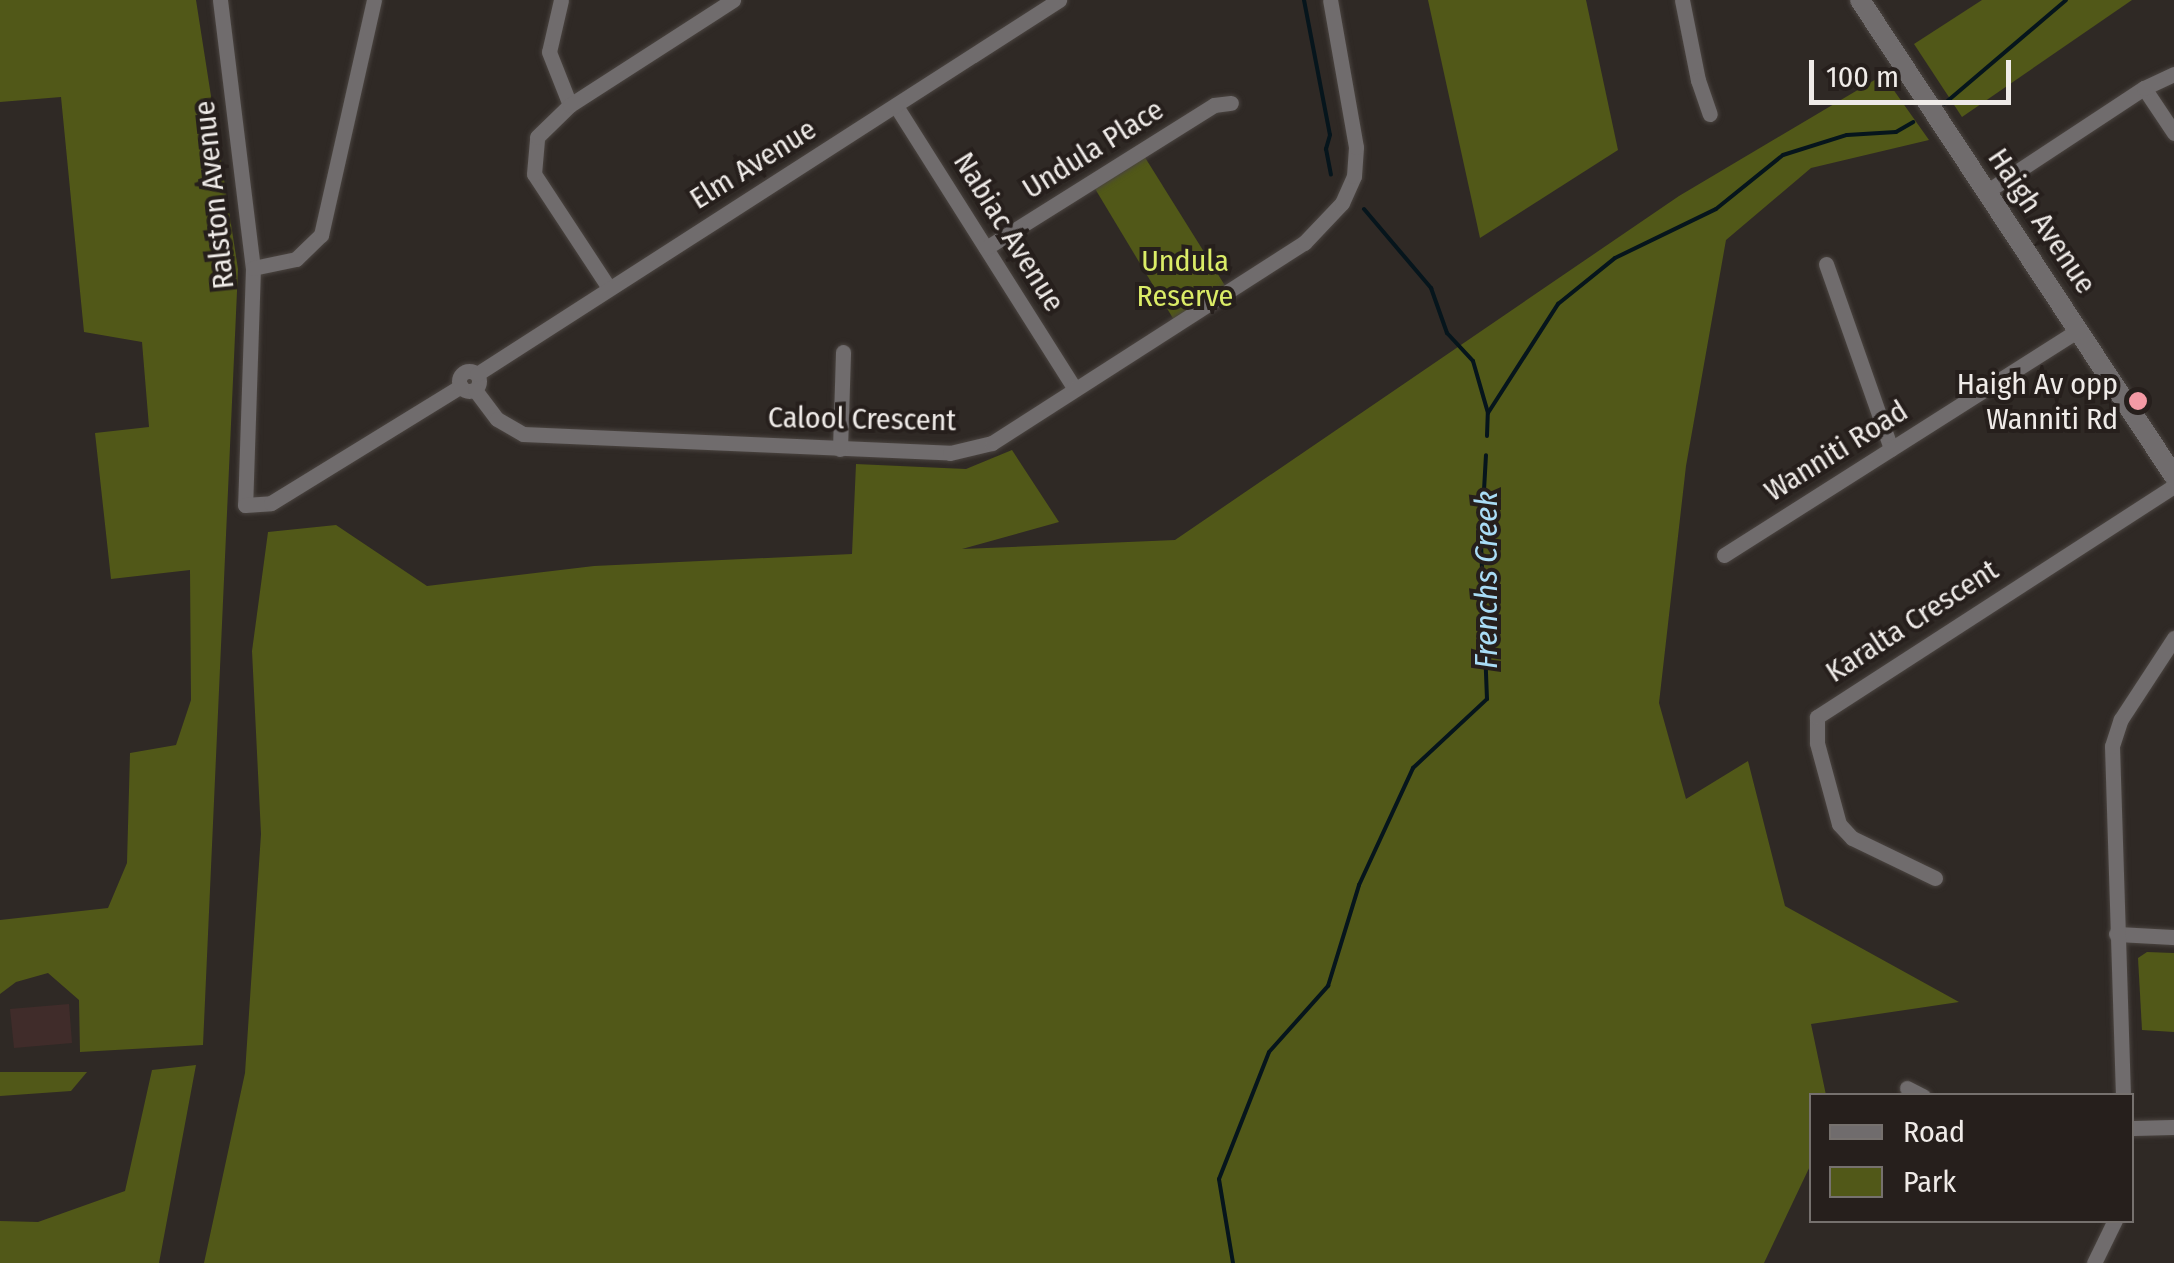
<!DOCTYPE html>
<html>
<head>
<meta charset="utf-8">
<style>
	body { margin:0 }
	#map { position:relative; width:2174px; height:1263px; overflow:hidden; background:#2f2925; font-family:"Fira Sans Condensed",sans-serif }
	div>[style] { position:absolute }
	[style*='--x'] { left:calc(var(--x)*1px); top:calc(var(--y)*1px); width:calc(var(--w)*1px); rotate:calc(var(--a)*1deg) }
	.industrial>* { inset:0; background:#402c2a }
	.green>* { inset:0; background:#515818 }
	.stream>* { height:4px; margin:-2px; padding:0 2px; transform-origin:2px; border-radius:2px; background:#06151c }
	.roads { filter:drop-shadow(0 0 2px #4a4440) drop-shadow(0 0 2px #4a4440) }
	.minor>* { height:15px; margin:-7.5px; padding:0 7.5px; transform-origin:7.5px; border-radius:7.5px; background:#706c6d }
	.minor>.ring { margin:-7.5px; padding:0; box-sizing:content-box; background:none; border:15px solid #706c6d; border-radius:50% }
	.tertiary>* { height:20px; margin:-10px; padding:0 10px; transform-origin:10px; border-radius:10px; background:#706c6d }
	.dots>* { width:28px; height:28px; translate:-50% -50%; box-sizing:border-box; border:5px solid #261f1c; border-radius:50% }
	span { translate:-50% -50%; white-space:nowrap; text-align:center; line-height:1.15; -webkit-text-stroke:8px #261f1c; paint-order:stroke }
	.street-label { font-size:30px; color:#efebe8 }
	.park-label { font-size:30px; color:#dbec67 }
	.poi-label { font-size:30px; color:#efebe8 }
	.right { translate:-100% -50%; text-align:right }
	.water-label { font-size:32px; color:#a9dcf5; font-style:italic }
	.legend { position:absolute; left:1809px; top:1093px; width:325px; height:130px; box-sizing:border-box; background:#261f1c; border:2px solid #76716e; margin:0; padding:12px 18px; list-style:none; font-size:30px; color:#efebe8 }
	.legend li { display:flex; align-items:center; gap:20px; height:50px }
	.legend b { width:50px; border:2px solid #76716e }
	.scale { position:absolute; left:1809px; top:60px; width:202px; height:45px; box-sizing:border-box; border:5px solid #efebe8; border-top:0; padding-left:12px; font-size:30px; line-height:35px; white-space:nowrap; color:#efebe8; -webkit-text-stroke:8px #261f1c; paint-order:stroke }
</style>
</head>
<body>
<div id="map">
	<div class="industrial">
		<i style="clip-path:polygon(69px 1004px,72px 1043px,14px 1048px,10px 1009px)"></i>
	</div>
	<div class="green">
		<i style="clip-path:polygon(0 0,196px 0,238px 269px,203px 1045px,80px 1052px,79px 1000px,48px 973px,16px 982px,0 994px,0 920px,108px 908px,127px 863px,130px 753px,176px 745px,191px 700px,190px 570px,111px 579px,95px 433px,149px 427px,142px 342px,84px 332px,61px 97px,0 102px)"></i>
		<i style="clip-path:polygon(1428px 0,1586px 0,1618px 150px,1480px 238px)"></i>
		<i style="clip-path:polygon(1982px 0,2132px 0,1962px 117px,1914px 44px)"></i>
		<i style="clip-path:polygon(1883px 75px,1929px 140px,1811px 168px,1726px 240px,1686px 466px,1659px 703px,1686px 799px,1748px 761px,1785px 906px,1959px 1002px,1811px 1024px,1826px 1095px,1812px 1096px,1811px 1164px,1764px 1263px,204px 1263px,245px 1073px,261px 834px,252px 651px,268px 532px,336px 525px,427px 586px,594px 566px,852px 554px,856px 464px,966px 469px,1012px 450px,1059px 522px,962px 549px,1175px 540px,1679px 196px)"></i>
		<i style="clip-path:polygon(1141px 151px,1229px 292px,1177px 325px,1091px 182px)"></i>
		<i style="clip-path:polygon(2147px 952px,2174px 953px,2174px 1032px,2142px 1030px,2138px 958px)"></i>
		<i style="clip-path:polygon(196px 1065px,159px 1263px,0 1263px,0 1221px,38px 1222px,125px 1191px,152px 1070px)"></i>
		<i style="clip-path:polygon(0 1072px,87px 1072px,71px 1091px,0 1096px)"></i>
	</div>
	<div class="stream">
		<i style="--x:1304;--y:0;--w:137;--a:79.1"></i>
		<i style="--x:1330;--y:135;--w:15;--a:106"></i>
		<i style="--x:1326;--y:149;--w:26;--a:79"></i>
		<i style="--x:1944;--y:104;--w:160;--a:-40.4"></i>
		<i style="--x:1364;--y:209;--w:104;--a:49.7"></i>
		<i style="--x:1431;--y:288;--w:48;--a:70.4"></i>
		<i style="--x:1447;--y:333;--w:38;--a:47"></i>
		<i style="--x:1473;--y:361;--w:54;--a:73.9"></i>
		<i style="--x:1487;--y:436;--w:23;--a:-88"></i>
		<i style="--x:1488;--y:413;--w:130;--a:-57.3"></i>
		<i style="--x:1558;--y:304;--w:73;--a:-38.9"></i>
		<i style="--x:1615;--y:258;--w:112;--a:-25.9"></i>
		<i style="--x:1716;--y:209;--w:86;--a:-38.9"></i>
		<i style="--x:1783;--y:155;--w:67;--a:-17.4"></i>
		<i style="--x:1847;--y:135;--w:49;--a:-3.5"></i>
		<i style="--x:1896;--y:132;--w:20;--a:-30"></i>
		<i style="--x:1233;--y:1263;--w:85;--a:-99.5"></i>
		<i style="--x:1219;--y:1179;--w:136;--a:-68.5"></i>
		<i style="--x:1269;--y:1052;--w:89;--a:-48.2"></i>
		<i style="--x:1328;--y:986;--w:106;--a:-72.9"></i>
		<i style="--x:1359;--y:885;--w:129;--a:-65.2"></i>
		<i style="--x:1413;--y:768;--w:101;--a:-43"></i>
		<i style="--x:1487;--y:699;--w:155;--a:-92.2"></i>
		<i style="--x:1481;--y:544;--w:89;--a:-86.8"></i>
	</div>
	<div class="roads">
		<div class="minor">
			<i style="--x:220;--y:0;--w:270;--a:83"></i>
			<i style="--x:253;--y:268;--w:237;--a:91.9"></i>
			<i style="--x:245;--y:505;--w:26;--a:-4"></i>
			<i style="--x:271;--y:503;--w:223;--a:-31.6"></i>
			<i style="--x:561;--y:0;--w:53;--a:103"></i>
			<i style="--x:549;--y:52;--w:57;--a:68.4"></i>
			<i style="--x:1682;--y:0;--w:82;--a:78.7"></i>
			<i style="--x:1698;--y:80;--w:36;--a:71"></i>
			<i style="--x:2144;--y:88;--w:54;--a:56.3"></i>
			<i style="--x:896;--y:106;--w:335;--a:57.7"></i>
			<i style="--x:1986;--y:192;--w:189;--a:-33.4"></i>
			<i style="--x:2144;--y:88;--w:33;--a:-25"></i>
			<i style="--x:986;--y:248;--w:269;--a:-32.1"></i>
			<i style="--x:1214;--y:105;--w:17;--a:-7"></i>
			<i style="--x:1826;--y:264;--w:196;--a:70.6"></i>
			<i style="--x:253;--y:268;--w:44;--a:-11.8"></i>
			<i style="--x:296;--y:259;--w:35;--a:-44"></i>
			<i style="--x:321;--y:235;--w:241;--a:-77.3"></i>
			<i style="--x:609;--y:288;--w:136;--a:-123.3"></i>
			<i style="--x:534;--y:174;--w:37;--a:-85"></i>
			<i style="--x:537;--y:137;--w:46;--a:-44.1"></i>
			<i style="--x:570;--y:105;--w:194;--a:-32.8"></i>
			<i class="ring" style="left:459px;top:371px;width:5px;height:5px"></i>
			<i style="--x:477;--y:374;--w:692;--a:-32.73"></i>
			<i style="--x:475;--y:390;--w:36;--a:53"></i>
			<i style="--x:497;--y:419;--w:30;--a:30"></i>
			<i style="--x:523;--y:434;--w:427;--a:2.5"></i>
			<i style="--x:950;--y:453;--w:43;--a:-13.4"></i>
			<i style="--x:992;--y:443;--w:371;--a:-32.7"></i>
			<i style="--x:1304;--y:243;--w:55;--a:-46.5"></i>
			<i style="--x:1342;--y:203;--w:30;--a:-66"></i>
			<i style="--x:1354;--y:176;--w:29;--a:-86"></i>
			<i style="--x:1356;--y:147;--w:149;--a:-100"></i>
			<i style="--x:840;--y:449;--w:97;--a:-88.2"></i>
			<i style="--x:1724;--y:555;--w:420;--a:-32.4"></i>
			<i style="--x:1935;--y:878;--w:92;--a:-154.3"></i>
			<i style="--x:1852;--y:838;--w:19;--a:-133"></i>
			<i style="--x:1839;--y:824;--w:84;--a:-105.2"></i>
			<i style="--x:1817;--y:743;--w:26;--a:-90"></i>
			<i style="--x:1817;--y:717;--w:425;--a:-32.9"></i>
			<i style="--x:2116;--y:934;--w:58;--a:3"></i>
			<i style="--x:1907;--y:1088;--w:18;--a:27"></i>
			<i style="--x:2123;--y:1096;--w:350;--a:-91.8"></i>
			<i style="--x:2112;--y:746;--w:28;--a:-72"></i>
			<i style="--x:2121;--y:719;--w:97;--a:-56.8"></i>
			<i style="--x:2132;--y:1128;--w:42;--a:-1.4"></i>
			<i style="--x:2094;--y:1263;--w:48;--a:-64"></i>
		</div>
		<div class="tertiary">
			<i style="--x:1860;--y:0;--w:570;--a:56.59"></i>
		</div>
	</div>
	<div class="dots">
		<i style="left:2138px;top:401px;background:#f49aa5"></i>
	</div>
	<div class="street-label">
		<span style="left:1093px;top:149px;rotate:-32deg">Undula Place</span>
		<span style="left:753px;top:164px;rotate:-32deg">Elm Avenue</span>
		<span style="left:214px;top:195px;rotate:-96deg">Ralston Avenue</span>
		<span style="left:2042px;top:221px;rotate:56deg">Haigh Avenue</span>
		<span style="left:1009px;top:232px;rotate:58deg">Nabiac Avenue</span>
		<span style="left:862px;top:419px;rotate:1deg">Calool Crescent</span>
		<span style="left:1836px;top:451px;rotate:-32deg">Wanniti Road</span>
		<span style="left:1912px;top:621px;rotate:-33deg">Karalta Crescent</span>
	</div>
	<div class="park-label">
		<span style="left:1185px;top:278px">Undula<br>Reserve</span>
	</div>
	<div class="poi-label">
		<span class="right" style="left:2118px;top:401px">Haigh Av opp<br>Wanniti Rd</span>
	</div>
	<div class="water-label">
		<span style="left:1486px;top:580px;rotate:-90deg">Frenchs Creek</span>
	</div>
	<ul class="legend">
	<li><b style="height:12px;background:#706c6d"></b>Road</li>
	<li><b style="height:28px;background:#515818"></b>Park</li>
	</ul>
	<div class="scale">100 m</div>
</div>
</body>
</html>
